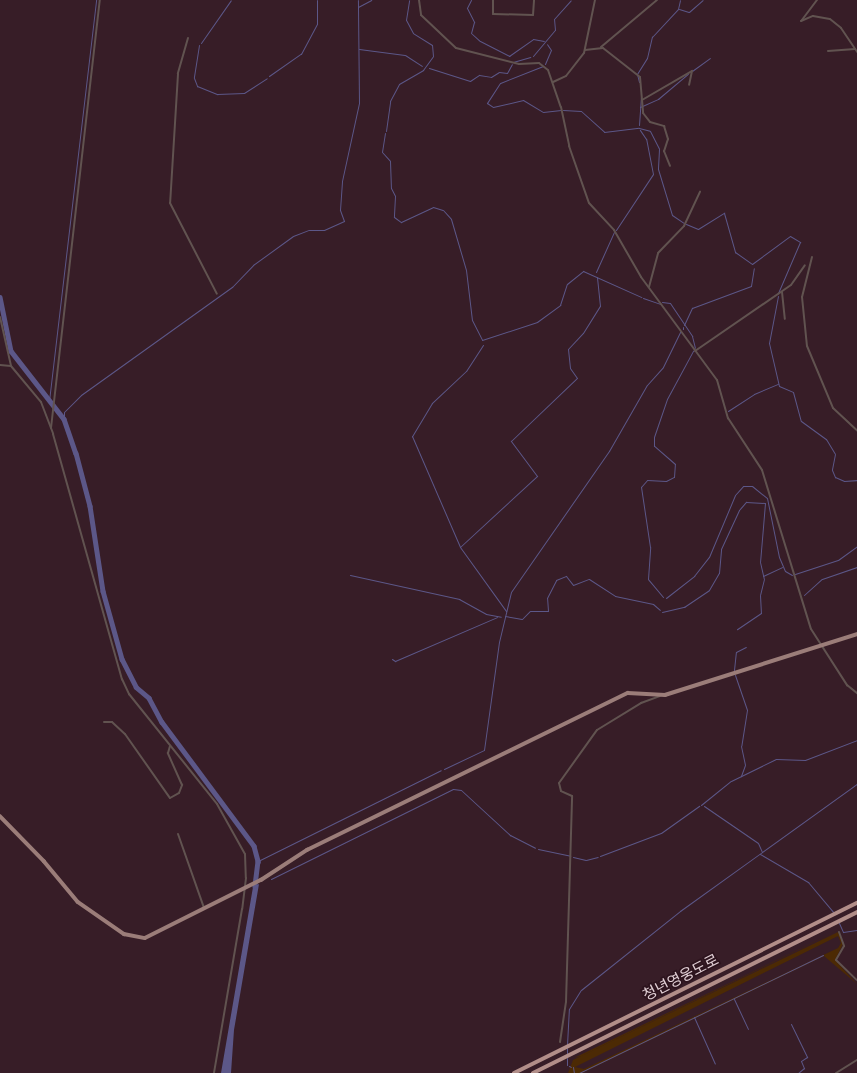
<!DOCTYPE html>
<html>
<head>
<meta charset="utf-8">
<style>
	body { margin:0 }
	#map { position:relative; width:857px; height:1073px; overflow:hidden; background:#371d27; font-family:Karla,"Noto Sans KR",sans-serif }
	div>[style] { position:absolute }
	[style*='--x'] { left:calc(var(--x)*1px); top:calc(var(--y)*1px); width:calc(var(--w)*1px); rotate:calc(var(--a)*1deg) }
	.green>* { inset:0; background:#4c2a04 }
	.water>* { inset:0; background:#5c5788 }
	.stream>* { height:1px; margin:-0.5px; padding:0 0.5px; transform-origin:0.5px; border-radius:0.5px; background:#5c5788 }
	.river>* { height:4.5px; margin:-2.25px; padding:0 2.25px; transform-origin:2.25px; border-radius:2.25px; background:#5c5788 }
	.street>* { height:2px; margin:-1px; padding:0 1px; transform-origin:1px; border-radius:1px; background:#615350 }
	.primary>* { height:3.5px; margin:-1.75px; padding:0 1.75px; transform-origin:1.75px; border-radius:1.75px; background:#9b7d79 }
	.highway>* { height:4px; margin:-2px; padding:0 2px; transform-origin:2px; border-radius:2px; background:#b28e89 }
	span { translate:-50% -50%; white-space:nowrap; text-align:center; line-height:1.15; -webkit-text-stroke:3.5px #2d141e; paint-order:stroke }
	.street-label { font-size:15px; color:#e1cfd5 }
</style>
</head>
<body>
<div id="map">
	<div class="green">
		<i style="clip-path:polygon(857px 921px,582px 1056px,574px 1058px,740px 978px)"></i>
		<i style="clip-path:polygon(evenodd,838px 932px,843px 944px,835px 960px,857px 984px,824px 956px,582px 1073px,574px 1073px,574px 1069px,574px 1073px,568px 1073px,573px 1060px,838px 932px,838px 936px,841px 943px,838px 948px,601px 1061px,584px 1069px,575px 1067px,838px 936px)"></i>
	</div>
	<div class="water">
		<i style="clip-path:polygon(259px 884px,234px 1030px,231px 1073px,221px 1073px,253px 887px)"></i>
	</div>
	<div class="stream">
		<i style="--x:471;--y:0;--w:9;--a:117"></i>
		<i style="--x:467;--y:8;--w:16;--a:63"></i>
		<i style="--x:474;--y:22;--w:11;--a:105"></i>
		<i style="--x:471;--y:33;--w:12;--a:42"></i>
		<i style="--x:480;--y:41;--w:33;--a:27"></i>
		<i style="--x:509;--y:56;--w:29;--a:-35"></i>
		<i style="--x:533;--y:39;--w:11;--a:10"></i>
		<i style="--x:358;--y:7;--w:15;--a:-28"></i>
		<i style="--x:679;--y:9;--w:10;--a:17"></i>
		<i style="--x:689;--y:12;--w:18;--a:-41"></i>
		<i style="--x:201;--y:43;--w:52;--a:-55.1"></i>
		<i style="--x:199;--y:45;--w:33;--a:99"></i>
		<i style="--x:194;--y:78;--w:9;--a:69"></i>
		<i style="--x:197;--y:86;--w:22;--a:22"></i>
		<i style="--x:217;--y:94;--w:27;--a:-2"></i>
		<i style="--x:244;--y:93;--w:27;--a:-33"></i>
		<i style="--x:359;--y:49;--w:46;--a:7.4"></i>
		<i style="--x:405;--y:55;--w:20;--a:33"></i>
		<i style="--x:533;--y:56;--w:34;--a:-50"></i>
		<i style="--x:555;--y:30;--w:11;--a:-95"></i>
		<i style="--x:554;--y:19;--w:25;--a:-48"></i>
		<i style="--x:513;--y:62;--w:18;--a:-16"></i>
		<i style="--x:545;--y:64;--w:15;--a:-67"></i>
		<i style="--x:551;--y:50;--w:7;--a:-124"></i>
		<i style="--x:543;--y:66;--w:46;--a:158.4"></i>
		<i style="--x:500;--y:83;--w:24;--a:123"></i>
		<i style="--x:487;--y:103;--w:7;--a:34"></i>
		<i style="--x:493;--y:107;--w:31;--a:-13"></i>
		<i style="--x:523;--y:100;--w:23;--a:31"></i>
		<i style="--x:543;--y:112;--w:18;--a:-6"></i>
		<i style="--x:429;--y:68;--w:43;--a:17.6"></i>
		<i style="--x:470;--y:81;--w:11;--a:-34"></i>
		<i style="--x:479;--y:75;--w:12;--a:9"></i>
		<i style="--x:491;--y:77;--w:9;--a:-32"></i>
		<i style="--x:499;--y:72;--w:8;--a:7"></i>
		<i style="--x:507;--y:73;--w:10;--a:-61"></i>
		<i style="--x:692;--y:71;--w:22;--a:-36"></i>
		<i style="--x:269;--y:76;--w:39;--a:-35"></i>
		<i style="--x:301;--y:54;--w:34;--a:-62"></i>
		<i style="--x:317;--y:24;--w:24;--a:-90"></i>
		<i style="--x:639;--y:82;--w:8;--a:-104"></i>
		<i style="--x:637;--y:74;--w:19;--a:-58"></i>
		<i style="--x:647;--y:58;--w:22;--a:-77"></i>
		<i style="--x:652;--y:37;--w:38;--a:-47"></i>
		<i style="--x:678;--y:9;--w:9;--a:-77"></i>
		<i style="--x:640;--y:107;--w:20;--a:-24"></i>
		<i style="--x:658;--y:99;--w:39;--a:-40"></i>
		<i style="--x:563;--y:110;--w:18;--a:3"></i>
		<i style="--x:581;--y:111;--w:31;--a:42"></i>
		<i style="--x:604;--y:132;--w:35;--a:-7"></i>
		<i style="--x:639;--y:128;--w:11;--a:15"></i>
		<i style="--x:650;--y:131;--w:20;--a:63"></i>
		<i style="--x:659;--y:149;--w:20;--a:93"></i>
		<i style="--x:658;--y:169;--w:48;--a:73.1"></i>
		<i style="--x:672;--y:215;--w:14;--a:34"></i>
		<i style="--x:639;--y:125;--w:28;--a:-86"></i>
		<i style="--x:386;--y:131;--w:30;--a:-82"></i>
		<i style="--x:390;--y:101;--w:19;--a:-62"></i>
		<i style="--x:399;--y:84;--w:28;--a:-30"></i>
		<i style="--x:423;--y:70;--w:17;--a:-54"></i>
		<i style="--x:433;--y:56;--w:11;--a:-95"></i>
		<i style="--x:432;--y:45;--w:22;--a:-148"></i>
		<i style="--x:413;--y:33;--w:15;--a:-118"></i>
		<i style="--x:406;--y:20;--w:20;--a:-81"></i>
		<i style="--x:385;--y:133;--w:19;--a:99"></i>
		<i style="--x:382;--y:152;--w:12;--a:48"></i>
		<i style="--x:390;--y:161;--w:27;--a:88"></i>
		<i style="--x:391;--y:188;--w:9;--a:63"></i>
		<i style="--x:395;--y:196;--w:21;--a:93"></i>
		<i style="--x:394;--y:217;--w:9;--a:36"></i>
		<i style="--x:401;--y:222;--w:35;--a:-25"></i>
		<i style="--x:433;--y:207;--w:10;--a:17"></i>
		<i style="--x:443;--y:210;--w:12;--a:48"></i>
		<i style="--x:451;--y:219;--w:53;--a:73.6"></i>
		<i style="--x:466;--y:270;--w:50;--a:83.2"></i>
		<i style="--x:472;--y:320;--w:22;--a:63"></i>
		<i style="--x:482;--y:340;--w:58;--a:-18.1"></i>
		<i style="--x:537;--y:322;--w:29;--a:-36"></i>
		<i style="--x:560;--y:305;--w:22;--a:-72"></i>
		<i style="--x:567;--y:284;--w:21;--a:-39"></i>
		<i style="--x:583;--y:271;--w:64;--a:24.1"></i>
		<i style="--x:686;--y:224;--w:13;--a:23"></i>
		<i style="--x:698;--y:229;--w:31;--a:-32"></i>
		<i style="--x:724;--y:213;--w:41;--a:74.2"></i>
		<i style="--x:735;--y:252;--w:21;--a:35"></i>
		<i style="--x:752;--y:264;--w:47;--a:-36.4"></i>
		<i style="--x:790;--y:236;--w:12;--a:31"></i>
		<i style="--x:800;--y:242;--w:56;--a:113.3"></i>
		<i style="--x:616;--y:230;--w:67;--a:-56.5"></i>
		<i style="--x:653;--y:174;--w:36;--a:-101"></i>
		<i style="--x:646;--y:139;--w:11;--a:-124"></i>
		<i style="--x:596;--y:272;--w:44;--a:-65.8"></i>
		<i style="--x:778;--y:296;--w:48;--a:100.8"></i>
		<i style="--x:769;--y:343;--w:44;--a:76.9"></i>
		<i style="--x:779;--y:386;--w:15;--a:23"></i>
		<i style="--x:793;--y:392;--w:30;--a:75"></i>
		<i style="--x:801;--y:421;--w:31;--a:36"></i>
		<i style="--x:826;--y:439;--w:17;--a:59"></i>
		<i style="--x:835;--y:454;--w:16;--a:101"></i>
		<i style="--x:832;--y:470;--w:8;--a:67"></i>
		<i style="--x:835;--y:477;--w:10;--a:24"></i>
		<i style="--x:844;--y:481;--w:13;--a:-4"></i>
		<i style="--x:643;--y:298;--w:18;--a:19"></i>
		<i style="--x:662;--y:302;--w:8;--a:7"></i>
		<i style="--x:670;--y:303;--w:40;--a:56"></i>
		<i style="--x:692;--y:336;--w:12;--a:76"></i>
		<i style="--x:684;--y:325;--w:19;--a:-65"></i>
		<i style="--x:692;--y:308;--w:63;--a:-20.4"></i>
		<i style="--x:751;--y:286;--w:18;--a:-81"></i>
		<i style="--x:683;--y:329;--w:2;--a:-90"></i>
		<i style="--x:483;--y:345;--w:31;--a:123"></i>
		<i style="--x:466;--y:371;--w:47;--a:136.7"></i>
		<i style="--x:432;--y:403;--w:39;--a:121"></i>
		<i style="--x:412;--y:436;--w:121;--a:66.6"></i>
		<i style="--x:460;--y:547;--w:79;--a:54.3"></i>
		<i style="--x:49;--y:401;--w:404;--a:-83.3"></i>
		<i style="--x:728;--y:411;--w:31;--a:-33"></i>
		<i style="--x:754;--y:394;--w:26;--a:-23"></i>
		<i style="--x:64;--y:419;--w:7;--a:-90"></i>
		<i style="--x:64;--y:412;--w:24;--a:-45"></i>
		<i style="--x:81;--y:395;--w:186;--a:-35.6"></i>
		<i style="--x:232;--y:287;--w:30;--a:-46"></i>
		<i style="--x:253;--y:265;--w:49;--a:-35.9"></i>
		<i style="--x:293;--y:236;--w:17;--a:-21"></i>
		<i style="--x:309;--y:230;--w:15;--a:0"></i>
		<i style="--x:324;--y:230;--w:22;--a:-24"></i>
		<i style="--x:344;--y:221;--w:12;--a:-110"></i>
		<i style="--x:340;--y:210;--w:29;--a:-86"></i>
		<i style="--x:342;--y:181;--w:80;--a:-77.7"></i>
		<i style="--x:359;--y:103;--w:103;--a:-90.6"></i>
		<i style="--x:460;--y:547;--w:105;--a:-42.7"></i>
		<i style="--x:537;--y:476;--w:44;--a:-126.6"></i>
		<i style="--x:511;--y:441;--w:91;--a:-43.7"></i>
		<i style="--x:577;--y:378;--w:12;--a:-125"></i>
		<i style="--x:570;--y:368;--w:19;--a:-96"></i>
		<i style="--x:568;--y:349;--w:22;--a:-47"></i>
		<i style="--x:583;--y:333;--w:32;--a:-58"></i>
		<i style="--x:600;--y:306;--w:29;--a:-96"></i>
		<i style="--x:795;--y:574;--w:45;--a:-18"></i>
		<i style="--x:838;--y:560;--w:24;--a:-36"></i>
		<i style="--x:350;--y:575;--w:112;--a:12.4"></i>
		<i style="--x:459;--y:599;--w:31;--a:29"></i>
		<i style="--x:486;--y:614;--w:15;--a:11"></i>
		<i style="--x:763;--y:576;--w:21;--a:-25"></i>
		<i style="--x:804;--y:595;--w:24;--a:-42"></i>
		<i style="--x:822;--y:579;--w:37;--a:-19"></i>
		<i style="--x:663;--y:597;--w:23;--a:-130"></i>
		<i style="--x:648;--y:579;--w:32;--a:-86"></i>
		<i style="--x:650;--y:547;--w:61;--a:-98.5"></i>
		<i style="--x:641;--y:487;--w:9;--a:-49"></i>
		<i style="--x:647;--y:480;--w:19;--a:3"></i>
		<i style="--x:666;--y:481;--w:9;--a:-27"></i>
		<i style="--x:674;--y:477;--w:13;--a:-86"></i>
		<i style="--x:675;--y:464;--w:28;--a:-139"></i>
		<i style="--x:654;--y:446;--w:9;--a:-90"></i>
		<i style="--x:654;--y:437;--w:40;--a:-71.1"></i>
		<i style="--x:667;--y:399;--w:55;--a:-61.6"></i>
		<i style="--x:666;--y:598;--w:36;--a:-38"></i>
		<i style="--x:694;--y:576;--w:24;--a:-52"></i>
		<i style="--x:709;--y:557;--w:67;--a:-67.2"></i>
		<i style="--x:735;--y:495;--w:12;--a:-48"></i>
		<i style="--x:743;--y:486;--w:9;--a:0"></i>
		<i style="--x:752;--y:486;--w:19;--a:39"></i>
		<i style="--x:767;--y:498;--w:60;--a:78.5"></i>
		<i style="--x:779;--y:557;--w:15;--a:67"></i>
		<i style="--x:785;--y:571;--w:8;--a:30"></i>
		<i style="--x:662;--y:612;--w:23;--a:-13"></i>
		<i style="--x:684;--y:607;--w:30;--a:-34"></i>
		<i style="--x:709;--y:590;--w:20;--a:-60"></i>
		<i style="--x:719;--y:573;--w:24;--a:-85"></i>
		<i style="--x:721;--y:549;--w:43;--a:-65.2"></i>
		<i style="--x:739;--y:510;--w:11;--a:-49"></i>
		<i style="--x:746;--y:502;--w:19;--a:3"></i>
		<i style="--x:765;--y:503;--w:59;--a:94.8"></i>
		<i style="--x:760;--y:562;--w:17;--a:77"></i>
		<i style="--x:764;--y:579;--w:16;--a:104"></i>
		<i style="--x:760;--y:595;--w:18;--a:87"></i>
		<i style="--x:761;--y:613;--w:29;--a:146"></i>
		<i style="--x:505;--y:616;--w:17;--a:10"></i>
		<i style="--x:522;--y:619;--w:11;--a:-45"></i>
		<i style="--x:530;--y:611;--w:18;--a:0"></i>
		<i style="--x:548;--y:611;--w:13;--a:-94"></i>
		<i style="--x:547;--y:598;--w:20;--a:-63"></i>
		<i style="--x:556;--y:580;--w:11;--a:-22"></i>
		<i style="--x:566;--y:576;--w:11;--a:52"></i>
		<i style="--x:573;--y:585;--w:17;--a:-21"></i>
		<i style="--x:589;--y:579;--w:31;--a:33"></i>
		<i style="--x:615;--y:596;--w:39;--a:12"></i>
		<i style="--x:653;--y:604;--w:9;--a:41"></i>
		<i style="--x:392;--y:659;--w:4;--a:34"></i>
		<i style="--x:395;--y:661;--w:111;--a:-23.3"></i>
		<i style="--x:734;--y:670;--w:18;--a:-84"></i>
		<i style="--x:736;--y:652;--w:11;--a:-27"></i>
		<i style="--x:735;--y:675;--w:37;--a:71"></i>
		<i style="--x:747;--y:710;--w:36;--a:99"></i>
		<i style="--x:741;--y:746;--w:19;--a:78"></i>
		<i style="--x:745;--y:765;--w:12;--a:110"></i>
		<i style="--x:444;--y:769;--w:44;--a:-25.4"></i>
		<i style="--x:484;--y:750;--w:109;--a:-82.1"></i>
		<i style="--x:499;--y:642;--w:51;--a:-76.5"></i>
		<i style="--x:511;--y:592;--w:172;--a:-55.2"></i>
		<i style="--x:609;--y:451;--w:76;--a:-60.1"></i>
		<i style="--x:647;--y:385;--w:24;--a:-48"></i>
		<i style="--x:663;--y:367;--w:39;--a:-64"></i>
		<i style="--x:701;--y:805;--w:38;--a:-39"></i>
		<i style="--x:731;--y:781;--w:50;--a:-26.1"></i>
		<i style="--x:776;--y:759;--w:29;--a:2"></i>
		<i style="--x:805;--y:760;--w:56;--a:-21"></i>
		<i style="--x:704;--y:806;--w:65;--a:34.4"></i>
		<i style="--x:758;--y:843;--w:10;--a:66"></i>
		<i style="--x:538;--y:849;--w:33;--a:12"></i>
		<i style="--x:760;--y:854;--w:56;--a:30.3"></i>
		<i style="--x:808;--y:882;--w:40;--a:50"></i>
		<i style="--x:600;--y:856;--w:65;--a:-20.7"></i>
		<i style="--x:661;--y:833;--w:47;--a:-35.4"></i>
		<i style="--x:573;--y:857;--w:13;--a:13"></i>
		<i style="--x:586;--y:860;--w:12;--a:-14"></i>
		<i style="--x:258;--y:861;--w:204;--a:-26.4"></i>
		<i style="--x:271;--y:879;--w:203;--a:-26.3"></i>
		<i style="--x:453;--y:789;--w:8;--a:7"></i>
		<i style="--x:461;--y:790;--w:67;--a:42.6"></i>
		<i style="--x:510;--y:835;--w:28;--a:27"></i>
		<i style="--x:839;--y:923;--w:10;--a:66"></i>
		<i style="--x:843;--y:932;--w:14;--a:-8"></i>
		<i style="--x:734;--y:999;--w:33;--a:65"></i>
		<i style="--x:694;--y:1017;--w:51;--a:65.9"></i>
		<i style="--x:791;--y:1024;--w:37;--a:64"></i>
		<i style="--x:807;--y:1057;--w:7;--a:146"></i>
		<i style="--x:801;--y:1061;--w:8;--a:67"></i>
		<i style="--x:804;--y:1068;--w:8;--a:140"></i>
		<i style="--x:567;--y:1045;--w:36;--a:-87"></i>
		<i style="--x:569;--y:1009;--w:22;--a:-58"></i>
		<i style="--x:581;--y:990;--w:127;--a:-38.6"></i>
		<i style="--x:680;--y:911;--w:218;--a:-35.7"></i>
		<i style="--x:567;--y:1055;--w:7;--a:-90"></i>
		<i style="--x:567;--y:1065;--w:7;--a:-90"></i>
		<i style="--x:569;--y:1066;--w:2;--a:27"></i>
		<i style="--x:573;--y:1067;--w:6;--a:81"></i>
		<i style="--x:579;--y:1073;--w:271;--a:-25.8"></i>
	</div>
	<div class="river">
		<i style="--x:0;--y:297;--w:55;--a:78.5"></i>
		<i style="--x:11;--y:351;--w:86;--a:52.1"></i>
		<i style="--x:64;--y:419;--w:36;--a:71"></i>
		<i style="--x:76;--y:453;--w:55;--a:75.2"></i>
		<i style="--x:90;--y:506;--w:86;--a:81.3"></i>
		<i style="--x:103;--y:591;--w:71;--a:74.4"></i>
		<i style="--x:122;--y:659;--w:31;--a:63"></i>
		<i style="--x:136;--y:687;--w:17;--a:40"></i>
		<i style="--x:149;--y:698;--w:27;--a:62"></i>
		<i style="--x:162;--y:722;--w:154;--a:53.4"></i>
		<i style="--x:254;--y:846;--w:16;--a:75"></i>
		<i style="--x:258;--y:861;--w:25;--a:97"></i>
	</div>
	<div class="street">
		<i style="--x:419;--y:0;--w:15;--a:82"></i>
		<i style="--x:421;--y:15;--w:48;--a:43.3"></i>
		<i style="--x:456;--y:48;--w:65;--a:14.3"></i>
		<i style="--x:519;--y:64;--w:20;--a:-3"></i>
		<i style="--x:539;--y:63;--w:11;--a:38"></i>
		<i style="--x:548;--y:70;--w:39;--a:71"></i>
		<i style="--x:561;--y:107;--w:40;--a:78"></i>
		<i style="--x:569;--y:146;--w:60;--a:70.7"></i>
		<i style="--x:589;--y:203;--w:37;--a:47"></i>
		<i style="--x:614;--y:230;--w:54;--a:60.1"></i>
		<i style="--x:641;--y:277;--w:128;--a:53.6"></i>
		<i style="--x:717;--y:380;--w:40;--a:74"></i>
		<i style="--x:728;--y:418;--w:62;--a:56.8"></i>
		<i style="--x:762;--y:470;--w:166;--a:72.9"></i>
		<i style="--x:811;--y:629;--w:67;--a:57.3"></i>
		<i style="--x:847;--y:685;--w:13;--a:39"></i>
		<i style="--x:493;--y:0;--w:14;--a:90"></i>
		<i style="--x:493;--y:14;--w:40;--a:1.4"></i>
		<i style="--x:533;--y:15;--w:15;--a:-86"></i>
		<i style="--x:817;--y:0;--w:26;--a:127"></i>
		<i style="--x:801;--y:21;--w:13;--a:-23"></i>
		<i style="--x:813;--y:16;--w:17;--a:10"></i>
		<i style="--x:830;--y:19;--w:14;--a:39"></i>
		<i style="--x:841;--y:28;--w:29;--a:56"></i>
		<i style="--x:188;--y:38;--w:37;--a:106"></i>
		<i style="--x:178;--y:74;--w:129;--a:93.5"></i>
		<i style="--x:170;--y:203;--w:102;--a:62.7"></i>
		<i style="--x:601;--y:47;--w:73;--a:-40"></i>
		<i style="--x:585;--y:50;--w:18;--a:-6"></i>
		<i style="--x:603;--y:48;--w:47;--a:38.1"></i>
		<i style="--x:640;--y:77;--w:36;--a:85"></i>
		<i style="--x:643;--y:113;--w:11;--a:52"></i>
		<i style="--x:650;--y:122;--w:15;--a:16"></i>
		<i style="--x:664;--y:126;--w:14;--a:73"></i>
		<i style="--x:668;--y:139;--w:13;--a:108"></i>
		<i style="--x:664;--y:151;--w:16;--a:68"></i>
		<i style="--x:828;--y:51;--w:27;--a:-4"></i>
		<i style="--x:553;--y:82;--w:14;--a:-25"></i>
		<i style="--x:566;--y:76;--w:29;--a:-52"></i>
		<i style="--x:584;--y:53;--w:54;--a:-78.3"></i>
		<i style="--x:642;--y:100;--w:58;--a:-30.1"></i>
		<i style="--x:692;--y:71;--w:14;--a:102"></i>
		<i style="--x:812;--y:257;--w:41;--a:104"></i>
		<i style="--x:802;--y:297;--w:49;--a:84.2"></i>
		<i style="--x:807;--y:346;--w:67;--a:67.2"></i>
		<i style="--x:833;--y:408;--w:33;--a:43"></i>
		<i style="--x:649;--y:287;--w:35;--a:-75"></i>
		<i style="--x:658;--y:253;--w:37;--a:-46"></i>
		<i style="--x:684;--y:226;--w:38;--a:-65"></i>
		<i style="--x:782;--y:292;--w:27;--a:84"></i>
		<i style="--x:0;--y:317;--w:50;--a:77.3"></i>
		<i style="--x:11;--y:366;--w:47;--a:50.2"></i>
		<i style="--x:41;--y:402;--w:34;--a:69"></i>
		<i style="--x:53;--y:434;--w:255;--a:74.3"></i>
		<i style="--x:122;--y:679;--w:17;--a:65"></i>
		<i style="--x:129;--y:694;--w:141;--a:51.3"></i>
		<i style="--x:217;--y:804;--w:57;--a:60.8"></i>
		<i style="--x:245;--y:854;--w:24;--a:88"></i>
		<i style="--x:246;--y:878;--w:31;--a:97"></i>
		<i style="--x:242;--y:909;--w:166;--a:99.7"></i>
		<i style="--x:695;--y:351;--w:116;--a:-34.5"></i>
		<i style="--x:791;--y:285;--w:24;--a:-55"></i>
		<i style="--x:0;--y:365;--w:11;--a:5"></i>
		<i style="--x:51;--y:428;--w:431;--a:-83.5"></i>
		<i style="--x:104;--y:722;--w:8;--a:0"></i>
		<i style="--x:112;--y:722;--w:18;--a:43"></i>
		<i style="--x:125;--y:734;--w:78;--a:54.9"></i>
		<i style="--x:170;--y:798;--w:10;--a:-29"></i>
		<i style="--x:179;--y:793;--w:9;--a:-69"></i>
		<i style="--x:182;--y:785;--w:35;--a:-114"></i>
		<i style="--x:168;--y:753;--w:7;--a:-74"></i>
		<i style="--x:178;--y:834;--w:78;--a:70.6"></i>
		<i style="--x:839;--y:932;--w:15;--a:70"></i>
		<i style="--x:844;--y:946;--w:16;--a:120"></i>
		<i style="--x:836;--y:960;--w:29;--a:44"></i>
		<i style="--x:560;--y:1042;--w:40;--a:-81.5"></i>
		<i style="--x:566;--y:1002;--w:206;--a:-88.3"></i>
		<i style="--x:572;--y:796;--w:12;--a:-156"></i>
		<i style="--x:561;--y:791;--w:8;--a:-104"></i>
		<i style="--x:559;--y:783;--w:65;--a:-54.4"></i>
		<i style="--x:597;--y:730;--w:52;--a:-31.5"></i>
		<i style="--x:641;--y:703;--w:20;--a:-20"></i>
		<i style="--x:836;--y:1073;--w:25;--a:-32"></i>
	</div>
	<div class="primary">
		<i style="--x:0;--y:816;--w:63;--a:45.6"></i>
		<i style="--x:44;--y:861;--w:53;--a:50.3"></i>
		<i style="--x:78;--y:902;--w:56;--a:34.8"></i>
		<i style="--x:124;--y:934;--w:21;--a:11"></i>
		<i style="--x:145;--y:938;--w:130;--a:-26.6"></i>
		<i style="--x:261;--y:880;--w:55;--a:-33.1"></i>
		<i style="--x:307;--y:850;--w:357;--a:-26.1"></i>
		<i style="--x:628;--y:693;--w:37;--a:3"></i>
		<i style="--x:665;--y:695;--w:201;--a:-17.6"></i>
	</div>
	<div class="highway">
		<i style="--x:514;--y:1073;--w:383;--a:-26.4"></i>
		<i style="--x:533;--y:1073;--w:362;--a:-26.4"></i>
	</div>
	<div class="street-label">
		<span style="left:681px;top:978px;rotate:-27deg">청년영웅도로</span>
	</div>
</div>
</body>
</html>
